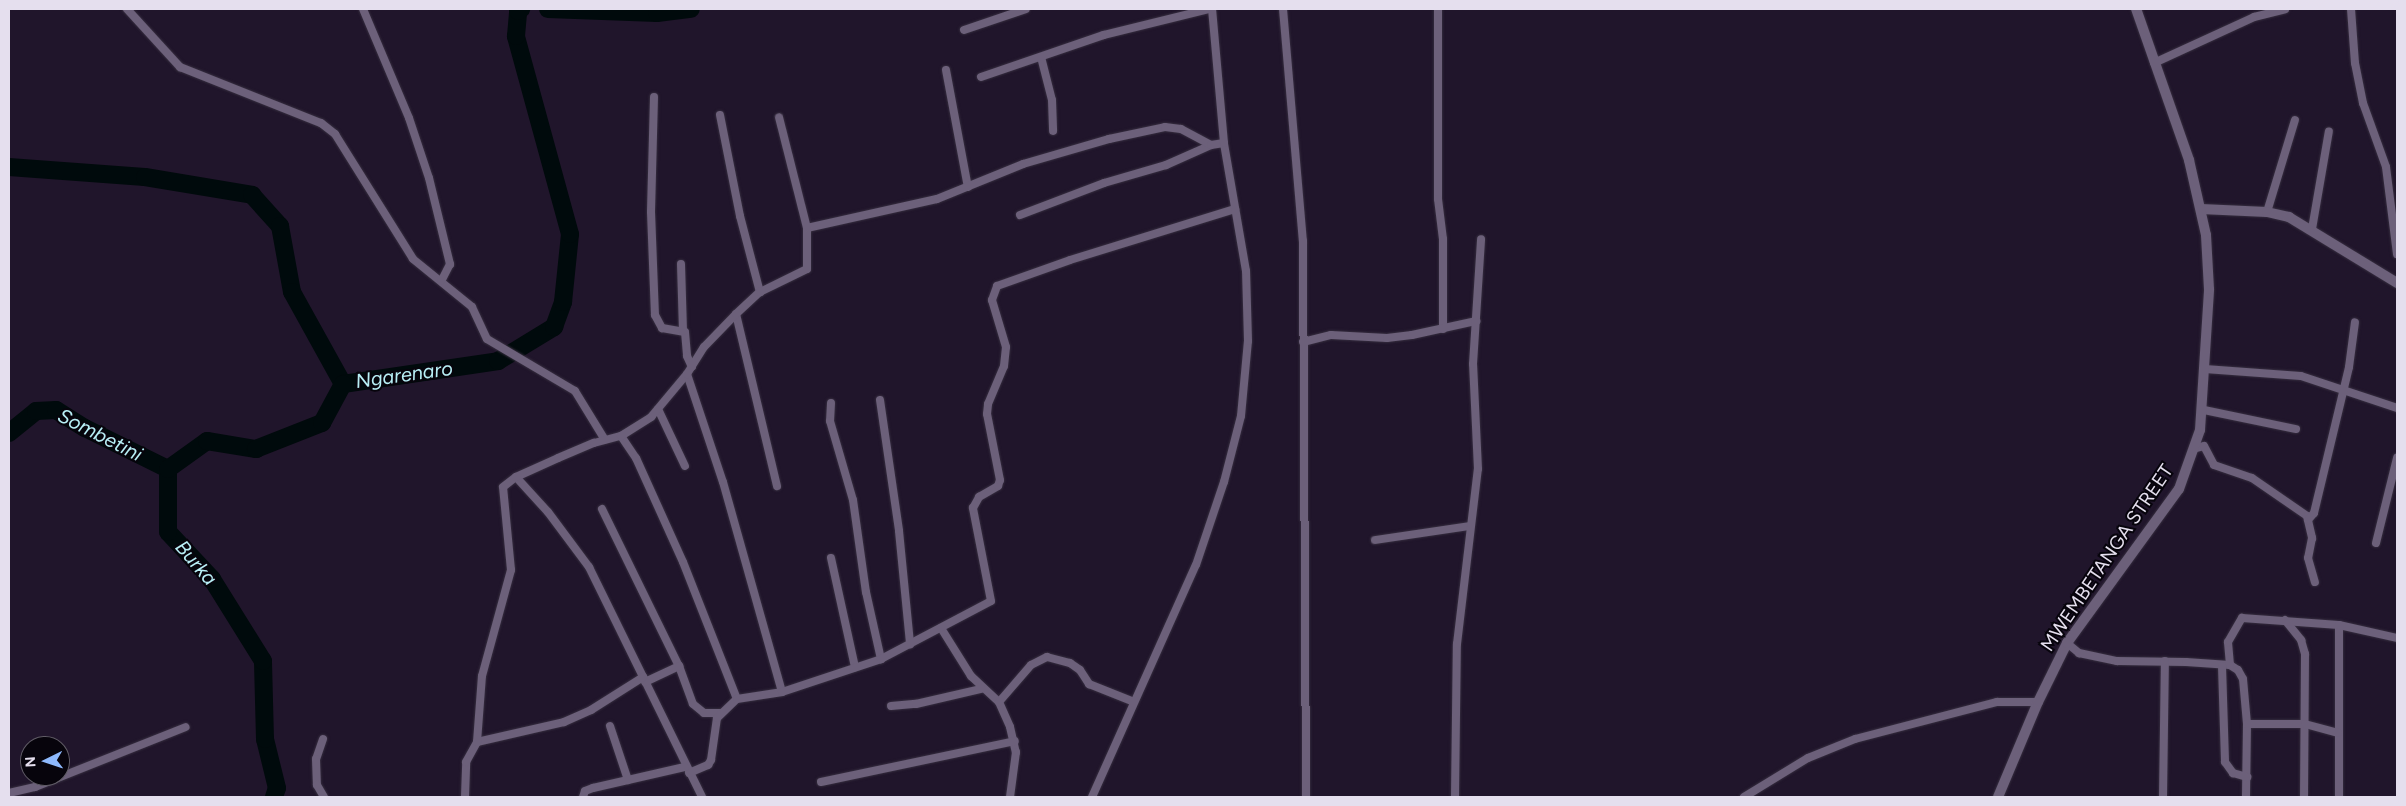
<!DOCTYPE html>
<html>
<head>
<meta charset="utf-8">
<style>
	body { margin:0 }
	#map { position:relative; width:2406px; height:806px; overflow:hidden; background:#20152b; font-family:Figtree,sans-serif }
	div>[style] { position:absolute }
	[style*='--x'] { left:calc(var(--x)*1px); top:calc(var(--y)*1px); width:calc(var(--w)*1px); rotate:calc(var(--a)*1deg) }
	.river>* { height:18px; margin:-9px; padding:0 9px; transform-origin:9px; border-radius:9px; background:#000a0c }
	.roads { filter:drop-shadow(0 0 1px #362e3f) drop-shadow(0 0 1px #362e3f) }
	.minor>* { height:8px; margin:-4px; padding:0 4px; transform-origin:4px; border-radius:4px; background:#6c607a }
	.tertiary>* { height:10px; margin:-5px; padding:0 5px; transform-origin:5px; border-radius:5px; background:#6c607a }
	span { translate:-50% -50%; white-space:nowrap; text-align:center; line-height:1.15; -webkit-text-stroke:4px #07040c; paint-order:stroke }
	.street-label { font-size:19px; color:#e5dfee }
	.water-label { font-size:20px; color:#b8eff6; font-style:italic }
	.frame { position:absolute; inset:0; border:10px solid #e5dfee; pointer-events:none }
	.north { position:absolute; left:20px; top:736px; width:50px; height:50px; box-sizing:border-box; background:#07040c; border:1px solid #605c66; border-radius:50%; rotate:266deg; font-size:14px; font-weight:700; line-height:20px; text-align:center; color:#e5dfee }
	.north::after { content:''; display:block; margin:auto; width:18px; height:22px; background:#8eb9fd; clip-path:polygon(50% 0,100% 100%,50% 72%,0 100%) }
</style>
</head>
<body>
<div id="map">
	<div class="river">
		<i style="--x:548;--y:9;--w:109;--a:2.1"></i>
		<i style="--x:657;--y:13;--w:34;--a:-7"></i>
		<i style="--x:9;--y:167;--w:136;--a:4.2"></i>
		<i style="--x:145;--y:177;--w:109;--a:9.5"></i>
		<i style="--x:252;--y:195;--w:42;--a:47.9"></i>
		<i style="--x:280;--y:226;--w:67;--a:79.7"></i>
		<i style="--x:292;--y:292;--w:105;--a:61"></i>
		<i style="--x:343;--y:384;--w:157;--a:-8.4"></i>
		<i style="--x:498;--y:361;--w:66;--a:-31.3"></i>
		<i style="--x:554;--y:327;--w:27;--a:-70"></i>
		<i style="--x:563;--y:302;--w:68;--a:-84.1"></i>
		<i style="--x:570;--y:234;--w:205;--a:-105.3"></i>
		<i style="--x:516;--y:36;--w:25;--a:-85"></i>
		<i style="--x:518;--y:11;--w:4;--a:-34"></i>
		<i style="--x:9;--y:433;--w:35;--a:-39"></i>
		<i style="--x:36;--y:411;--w:20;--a:-3"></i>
		<i style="--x:56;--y:410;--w:34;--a:32"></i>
		<i style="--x:85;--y:428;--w:93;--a:26.3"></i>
		<i style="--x:274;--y:797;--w:9;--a:-72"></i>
		<i style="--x:277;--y:788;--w:50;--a:-103.8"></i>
		<i style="--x:265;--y:739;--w:78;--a:-91.5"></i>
		<i style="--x:263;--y:661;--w:97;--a:-121.9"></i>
		<i style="--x:212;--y:579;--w:64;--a:-133.1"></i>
		<i style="--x:168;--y:532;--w:63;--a:-90"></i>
		<i style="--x:168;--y:469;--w:48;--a:-35.7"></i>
		<i style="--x:207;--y:441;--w:50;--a:9.3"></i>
		<i style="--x:256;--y:449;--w:71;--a:-21.5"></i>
		<i style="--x:322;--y:423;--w:44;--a:-61.7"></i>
	</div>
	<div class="roads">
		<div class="minor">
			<i style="--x:127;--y:9;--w:79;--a:47.6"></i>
			<i style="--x:180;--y:67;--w:152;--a:21.7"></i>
			<i style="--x:321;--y:123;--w:18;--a:38"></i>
			<i style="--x:335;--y:134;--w:147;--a:58"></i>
			<i style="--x:413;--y:259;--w:76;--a:39.1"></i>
			<i style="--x:472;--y:307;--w:35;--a:65"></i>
			<i style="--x:487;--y:339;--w:102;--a:30.6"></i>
			<i style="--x:575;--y:391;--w:57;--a:58.5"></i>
			<i style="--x:363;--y:9;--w:118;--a:67.1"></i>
			<i style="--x:409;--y:118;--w:63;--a:71.6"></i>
			<i style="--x:429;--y:178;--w:89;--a:76.3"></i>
			<i style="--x:450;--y:264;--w:18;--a:117"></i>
			<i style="--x:1283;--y:9;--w:233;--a:85.1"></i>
			<i style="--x:1303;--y:241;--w:556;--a:89.69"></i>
			<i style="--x:1438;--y:9;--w:190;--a:90"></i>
			<i style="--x:1438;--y:199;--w:40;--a:82.9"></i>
			<i style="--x:1443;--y:239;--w:90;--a:90"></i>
			<i style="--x:2351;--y:9;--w:54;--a:85.8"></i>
			<i style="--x:2355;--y:63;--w:41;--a:78.7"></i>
			<i style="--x:2363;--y:103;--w:68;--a:70.2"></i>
			<i style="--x:2386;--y:167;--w:88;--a:82.8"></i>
			<i style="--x:964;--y:30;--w:65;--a:-18.7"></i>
			<i style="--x:1041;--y:57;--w:44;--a:75.7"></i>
			<i style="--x:1052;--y:100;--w:31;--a:88"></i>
			<i style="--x:2154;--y:63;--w:110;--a:-24.7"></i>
			<i style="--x:2254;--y:17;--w:32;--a:-14"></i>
			<i style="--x:946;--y:70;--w:119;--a:79.4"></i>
			<i style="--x:981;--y:77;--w:130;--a:-18.9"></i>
			<i style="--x:1104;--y:35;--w:108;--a:-13.9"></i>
			<i style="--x:654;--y:97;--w:115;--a:91.5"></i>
			<i style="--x:651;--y:212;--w:103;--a:87.8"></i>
			<i style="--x:655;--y:315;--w:15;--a:62"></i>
			<i style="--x:662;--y:328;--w:23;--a:10"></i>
			<i style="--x:685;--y:332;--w:24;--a:85"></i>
			<i style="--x:687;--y:356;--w:12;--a:66"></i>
			<i style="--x:720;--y:115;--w:103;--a:78.8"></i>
			<i style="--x:740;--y:216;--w:79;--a:75.3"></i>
			<i style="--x:2267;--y:212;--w:96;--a:-73.1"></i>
			<i style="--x:1020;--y:215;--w:90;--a:-20.9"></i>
			<i style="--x:1104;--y:183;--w:65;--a:-16.2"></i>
			<i style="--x:1166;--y:165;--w:49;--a:-24"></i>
			<i style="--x:807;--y:228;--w:133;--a:-12.6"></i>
			<i style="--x:937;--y:199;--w:93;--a:-22.1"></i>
			<i style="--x:1023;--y:164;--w:90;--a:-16.2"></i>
			<i style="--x:1109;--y:139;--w:57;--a:-12.1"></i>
			<i style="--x:1165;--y:127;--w:16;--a:7"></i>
			<i style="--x:1181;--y:129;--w:34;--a:28"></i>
			<i style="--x:1211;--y:145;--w:13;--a:-9"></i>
			<i style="--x:2312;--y:229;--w:99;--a:-80.2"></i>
			<i style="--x:681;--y:264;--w:67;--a:88.3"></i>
			<i style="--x:736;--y:314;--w:177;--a:76.6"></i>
			<i style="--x:1303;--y:342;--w:29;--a:-14"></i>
			<i style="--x:1331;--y:335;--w:56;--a:3.1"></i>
			<i style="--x:1387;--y:338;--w:25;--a:-7"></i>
			<i style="--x:1412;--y:335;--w:66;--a:-12.3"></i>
			<i style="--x:2205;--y:369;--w:96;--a:4.2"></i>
			<i style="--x:2301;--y:376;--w:101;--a:18.4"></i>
			<i style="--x:687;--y:374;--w:114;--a:71.6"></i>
			<i style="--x:723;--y:482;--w:218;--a:74.3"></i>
			<i style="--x:880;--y:400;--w:132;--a:81.7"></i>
			<i style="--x:899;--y:531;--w:114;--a:84.4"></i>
			<i style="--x:831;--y:403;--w:18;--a:93"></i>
			<i style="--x:830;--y:421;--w:82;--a:73.8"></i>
			<i style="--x:853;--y:500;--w:93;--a:82"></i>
			<i style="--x:866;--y:592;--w:69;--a:77.4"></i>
			<i style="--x:658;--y:409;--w:63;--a:64.7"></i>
			<i style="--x:2204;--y:410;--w:94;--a:11.7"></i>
			<i style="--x:621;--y:436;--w:27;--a:56"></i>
			<i style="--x:636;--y:458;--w:114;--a:65.7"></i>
			<i style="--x:683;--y:562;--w:147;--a:68.5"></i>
			<i style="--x:2196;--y:448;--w:8;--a:-14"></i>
			<i style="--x:2204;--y:446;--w:21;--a:62"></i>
			<i style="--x:2214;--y:465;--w:40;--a:18.9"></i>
			<i style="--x:2252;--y:478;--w:67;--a:34.6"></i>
			<i style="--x:2307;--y:516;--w:23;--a:77"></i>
			<i style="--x:2312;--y:538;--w:20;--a:101"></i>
			<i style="--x:2308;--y:558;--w:25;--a:74"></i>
			<i style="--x:516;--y:477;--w:47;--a:47.6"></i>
			<i style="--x:548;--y:512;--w:69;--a:53.3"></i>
			<i style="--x:589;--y:567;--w:256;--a:63.8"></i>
			<i style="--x:602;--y:509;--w:175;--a:63.9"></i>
			<i style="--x:679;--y:666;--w:40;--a:69.8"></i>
			<i style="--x:693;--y:704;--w:14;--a:39"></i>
			<i style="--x:704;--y:713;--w:16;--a:0"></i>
			<i style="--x:2308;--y:520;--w:9;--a:-49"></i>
			<i style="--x:2314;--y:513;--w:150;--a:-76.5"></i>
			<i style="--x:2349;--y:367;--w:45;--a:-82.4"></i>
			<i style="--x:1375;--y:540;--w:96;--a:-8.4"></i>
			<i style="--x:2376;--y:543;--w:88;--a:-76.1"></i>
			<i style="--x:831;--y:558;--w:112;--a:77.6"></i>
			<i style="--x:2285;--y:620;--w:26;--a:51"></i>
			<i style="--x:2301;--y:640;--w:15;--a:74"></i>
			<i style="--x:2305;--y:654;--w:143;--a:90.4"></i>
			<i style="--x:2339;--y:625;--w:172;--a:90"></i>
			<i style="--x:941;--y:628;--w:57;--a:58"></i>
			<i style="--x:971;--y:676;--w:38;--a:43"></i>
			<i style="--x:999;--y:702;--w:27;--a:66"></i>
			<i style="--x:1010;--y:727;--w:26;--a:77"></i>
			<i style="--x:1016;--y:752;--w:45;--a:97.6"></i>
			<i style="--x:2067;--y:643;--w:16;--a:40"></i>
			<i style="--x:2079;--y:653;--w:39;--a:12"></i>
			<i style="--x:2117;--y:661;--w:69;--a:0.8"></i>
			<i style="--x:2186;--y:662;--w:44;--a:3.9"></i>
			<i style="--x:2230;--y:665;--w:9;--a:32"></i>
			<i style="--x:2238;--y:670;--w:10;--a:61"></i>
			<i style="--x:2243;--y:679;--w:45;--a:84.9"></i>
			<i style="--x:2247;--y:724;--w:73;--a:90.8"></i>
			<i style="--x:2230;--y:665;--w:23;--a:-95"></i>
			<i style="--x:2228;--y:642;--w:28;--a:-60"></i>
			<i style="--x:2242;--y:618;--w:97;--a:4.1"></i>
			<i style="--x:2339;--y:625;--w:59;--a:12.6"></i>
			<i style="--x:2222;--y:666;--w:96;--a:88.2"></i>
			<i style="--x:2225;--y:762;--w:14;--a:54"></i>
			<i style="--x:2233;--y:773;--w:15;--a:16"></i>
			<i style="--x:645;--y:682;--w:38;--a:-25"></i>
			<i style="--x:999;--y:702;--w:49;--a:-49.1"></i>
			<i style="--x:1031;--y:665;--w:18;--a:-27"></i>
			<i style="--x:1047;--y:657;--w:24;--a:15"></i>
			<i style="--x:1070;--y:663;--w:12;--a:35"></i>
			<i style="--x:1080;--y:670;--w:17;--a:57"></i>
			<i style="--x:1089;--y:684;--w:48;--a:21.8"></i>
			<i style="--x:891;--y:706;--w:25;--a:-5"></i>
			<i style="--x:916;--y:704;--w:67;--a:-13"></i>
			<i style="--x:2247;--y:724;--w:58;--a:0"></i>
			<i style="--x:2305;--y:724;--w:34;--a:15"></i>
			<i style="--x:610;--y:726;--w:57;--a:71.6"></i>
			<i style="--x:323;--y:739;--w:21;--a:109"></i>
			<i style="--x:316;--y:759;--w:26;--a:88"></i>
			<i style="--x:317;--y:785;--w:14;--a:60"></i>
			<i style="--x:477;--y:742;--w:89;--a:-12.9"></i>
			<i style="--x:564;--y:722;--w:30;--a:-24"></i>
			<i style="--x:591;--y:710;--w:62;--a:-32.4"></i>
			<i style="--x:689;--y:773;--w:21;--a:-23"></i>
			<i style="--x:708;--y:765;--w:6;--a:-59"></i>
			<i style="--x:711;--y:760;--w:42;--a:-81.9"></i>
			<i style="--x:717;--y:718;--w:28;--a:-44"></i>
			<i style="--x:737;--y:699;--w:46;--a:-8.8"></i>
			<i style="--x:782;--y:692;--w:104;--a:-18.4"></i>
			<i style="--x:881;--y:659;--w:124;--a:-27.8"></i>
			<i style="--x:991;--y:601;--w:95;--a:-101"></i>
			<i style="--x:973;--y:508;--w:13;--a:-61"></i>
			<i style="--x:979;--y:497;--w:22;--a:-30"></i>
			<i style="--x:998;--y:486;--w:6;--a:-72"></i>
			<i style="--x:1000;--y:480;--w:67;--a:-101.1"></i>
			<i style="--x:987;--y:414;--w:10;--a:-84"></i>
			<i style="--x:988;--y:404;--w:41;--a:-67.2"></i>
			<i style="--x:1004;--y:366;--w:19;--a:-84"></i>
			<i style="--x:1006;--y:347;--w:49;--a:-106.6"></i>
			<i style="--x:992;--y:300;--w:15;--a:-70"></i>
			<i style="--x:997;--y:286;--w:77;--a:-19.6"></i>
			<i style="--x:1070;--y:260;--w:173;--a:-17.2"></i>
			<i style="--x:821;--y:782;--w:198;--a:-11.9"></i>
			<i style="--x:9;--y:793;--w:27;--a:-13"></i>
			<i style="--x:35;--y:787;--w:162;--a:-21.7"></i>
			<i style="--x:465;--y:797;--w:35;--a:-88"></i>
			<i style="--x:466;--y:762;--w:23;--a:-61"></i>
			<i style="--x:477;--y:742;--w:66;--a:-85.7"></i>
			<i style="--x:482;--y:676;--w:110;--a:-74.7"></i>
			<i style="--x:511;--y:570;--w:83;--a:-95.5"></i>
			<i style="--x:503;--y:487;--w:16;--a:-38"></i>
			<i style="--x:516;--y:477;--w:46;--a:-24.3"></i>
			<i style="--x:558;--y:458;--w:39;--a:-23"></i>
			<i style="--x:594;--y:443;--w:28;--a:-15"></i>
			<i style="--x:621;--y:436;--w:36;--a:-32"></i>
			<i style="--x:651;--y:417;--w:56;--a:-50.1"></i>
			<i style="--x:687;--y:374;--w:32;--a:-58"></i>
			<i style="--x:704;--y:347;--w:46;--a:-45.9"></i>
			<i style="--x:736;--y:314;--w:33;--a:-43"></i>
			<i style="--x:760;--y:292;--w:52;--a:-26.1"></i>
			<i style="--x:807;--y:269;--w:41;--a:-90"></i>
			<i style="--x:807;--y:228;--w:114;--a:-104.2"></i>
			<i style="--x:583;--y:797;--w:6;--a:-72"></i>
			<i style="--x:585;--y:791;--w:9;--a:-21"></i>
			<i style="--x:593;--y:788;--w:94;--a:-12.9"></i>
			<i style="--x:1092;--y:797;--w:254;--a:-65.9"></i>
			<i style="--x:1196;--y:565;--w:88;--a:-71.4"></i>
			<i style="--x:1224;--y:482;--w:68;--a:-75.6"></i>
			<i style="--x:1241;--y:416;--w:75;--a:-84.7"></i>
			<i style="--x:1248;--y:341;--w:70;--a:-91.6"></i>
			<i style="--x:1246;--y:271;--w:130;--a:-99.8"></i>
			<i style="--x:1224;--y:143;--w:135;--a:-95.1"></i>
			<i style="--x:1455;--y:797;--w:153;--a:-89.3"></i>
			<i style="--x:1457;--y:644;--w:176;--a:-83.2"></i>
			<i style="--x:1478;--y:469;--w:105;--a:-92.7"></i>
			<i style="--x:1473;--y:364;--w:125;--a:-86.3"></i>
			<i style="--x:1744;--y:797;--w:75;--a:-31.4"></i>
			<i style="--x:1808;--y:758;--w:51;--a:-22"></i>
			<i style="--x:1855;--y:739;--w:147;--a:-14.6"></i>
			<i style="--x:1997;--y:702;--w:41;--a:0"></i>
			<i style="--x:2163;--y:797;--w:136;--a:-89.2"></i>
		</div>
		<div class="tertiary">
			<i style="--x:2201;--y:209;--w:66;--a:2.6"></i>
			<i style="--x:2267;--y:212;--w:23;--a:13"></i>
			<i style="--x:2289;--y:217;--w:127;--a:31.4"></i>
			<i style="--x:1998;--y:797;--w:103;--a:-67.2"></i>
			<i style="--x:2038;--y:702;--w:66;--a:-63.8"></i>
			<i style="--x:2067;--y:643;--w:190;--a:-54"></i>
			<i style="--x:2179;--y:489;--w:63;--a:-70.4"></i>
			<i style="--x:2200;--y:430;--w:141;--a:-86.3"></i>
			<i style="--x:2209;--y:289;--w:54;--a:-93.2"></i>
			<i style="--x:2206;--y:235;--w:77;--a:-102.8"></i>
			<i style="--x:2189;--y:160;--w:160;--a:-109.3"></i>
		</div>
	</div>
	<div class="street-label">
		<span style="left:2107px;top:558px;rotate:-56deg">MWEMBETANGA STREET</span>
	</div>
	<div class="water-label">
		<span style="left:404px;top:375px;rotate:-8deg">Ngarenaro</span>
		<span style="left:100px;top:435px;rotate:27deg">Sombetini</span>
		<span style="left:196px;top:563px;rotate:49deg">Burka</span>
	</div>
	<div class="frame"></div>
	<div class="north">N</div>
</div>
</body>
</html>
